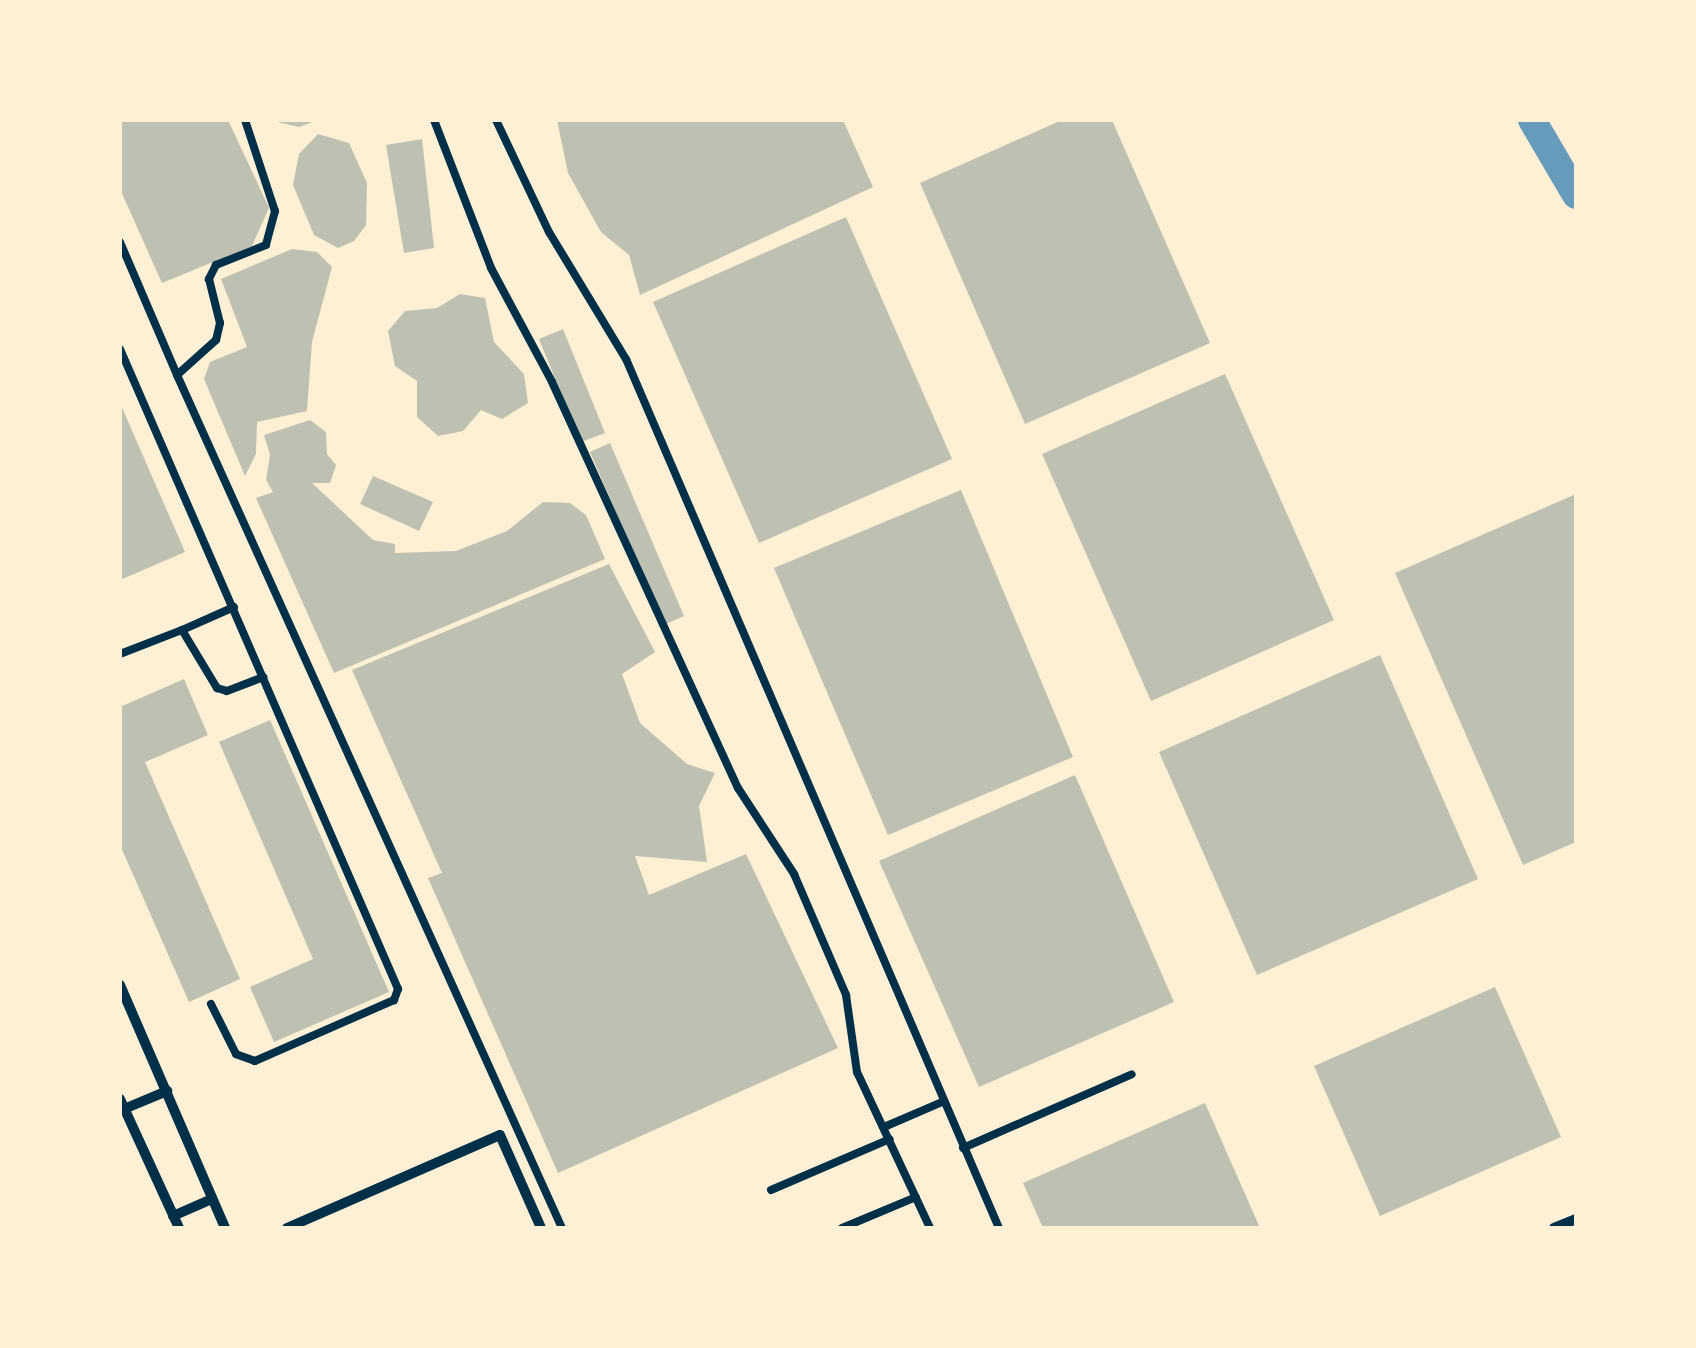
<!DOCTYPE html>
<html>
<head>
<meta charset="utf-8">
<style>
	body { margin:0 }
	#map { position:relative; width:1696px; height:1348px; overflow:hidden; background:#fdf0d5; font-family:"Exo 2",sans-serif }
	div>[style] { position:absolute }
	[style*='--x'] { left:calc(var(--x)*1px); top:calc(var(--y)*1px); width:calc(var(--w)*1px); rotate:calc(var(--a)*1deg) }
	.canal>* { height:28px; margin:-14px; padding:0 14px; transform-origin:14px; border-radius:14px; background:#669bbc }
	.building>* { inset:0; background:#bec0b2 }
	.service>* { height:8px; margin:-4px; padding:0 4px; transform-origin:4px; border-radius:4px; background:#003049 }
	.minor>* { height:10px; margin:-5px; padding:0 5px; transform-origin:5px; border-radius:5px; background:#003049 }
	span { translate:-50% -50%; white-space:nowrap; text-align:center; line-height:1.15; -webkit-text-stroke:10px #fdf0d5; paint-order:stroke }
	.frame { position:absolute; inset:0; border:122px solid #fdf0d5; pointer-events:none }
</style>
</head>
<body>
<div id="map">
	<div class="canal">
		<i style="--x:1532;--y:120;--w:87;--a:59.6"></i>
	</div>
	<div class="building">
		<i style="clip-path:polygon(120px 120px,228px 120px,269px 208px,252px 246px,162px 283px,120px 189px)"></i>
		<i style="clip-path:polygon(269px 120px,318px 120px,299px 127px)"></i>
		<i style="clip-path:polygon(557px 120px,843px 120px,873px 187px,640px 295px,629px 255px,601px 232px,568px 173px)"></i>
		<i style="clip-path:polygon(1062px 120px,1112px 120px,1210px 343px,1025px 424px,920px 183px)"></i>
		<i style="clip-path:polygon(318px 134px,349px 143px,367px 183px,366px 225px,354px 241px,338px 248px,314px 235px,293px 185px,299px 154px)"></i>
		<i style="clip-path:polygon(422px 139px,434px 248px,404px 253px,386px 145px)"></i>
		<i style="clip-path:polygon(846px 217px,952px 459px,759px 543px,653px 302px)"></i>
		<i style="clip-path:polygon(292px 249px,317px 252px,332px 267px,312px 342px,307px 411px,257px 422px,256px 454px,245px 476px,204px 379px,210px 362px,247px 347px,221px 279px)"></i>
		<i style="clip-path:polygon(460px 294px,485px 298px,494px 342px,524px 374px,528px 403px,502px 419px,481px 410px,463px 431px,438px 436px,417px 417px,417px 381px,395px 366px,388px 331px,405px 311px,437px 308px)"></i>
		<i style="clip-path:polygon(563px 329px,605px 433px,581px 442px,539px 339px)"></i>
		<i style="clip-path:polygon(1225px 374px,1334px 620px,1151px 701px,1042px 454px)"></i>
		<i style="clip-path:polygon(120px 403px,185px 552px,120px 580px)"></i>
		<i style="clip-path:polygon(310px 420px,326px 432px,327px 454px,336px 465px,330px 483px,312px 483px,373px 540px,395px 544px,395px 553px,456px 551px,507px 531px,543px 502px,570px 503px,586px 515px,605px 559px,334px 673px,256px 498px,273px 492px,266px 480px,270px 455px,264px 435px)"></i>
		<i style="clip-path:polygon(610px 443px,684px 616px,664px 625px,590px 452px)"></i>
		<i style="clip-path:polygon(373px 476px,433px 502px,419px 531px,360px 504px)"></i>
		<i style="clip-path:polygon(961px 490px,1073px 757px,888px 835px,774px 568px)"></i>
		<i style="clip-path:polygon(1576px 494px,1576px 842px,1523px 865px,1395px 573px)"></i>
		<i style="clip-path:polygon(609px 564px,655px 652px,622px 674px,640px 723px,687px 764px,715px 773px,699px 806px,707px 862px,635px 856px,649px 895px,746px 854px,838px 1048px,558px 1173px,428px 878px,442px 873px,352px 670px)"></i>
		<i style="clip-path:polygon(1380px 655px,1478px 879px,1257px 975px,1159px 752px)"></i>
		<i style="clip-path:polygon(184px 679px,208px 735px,145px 762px,240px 979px,189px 1002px,120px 845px,120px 707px)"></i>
		<i style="clip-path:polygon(270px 720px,389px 992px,274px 1042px,250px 987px,313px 959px,219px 742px)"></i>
		<i style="clip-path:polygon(1075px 775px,1174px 1002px,979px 1087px,879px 861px)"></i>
		<i style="clip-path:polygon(1495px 987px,1561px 1137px,1380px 1216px,1314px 1066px)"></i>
		<i style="clip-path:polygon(1205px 1103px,1260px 1228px,1043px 1228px,1023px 1183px)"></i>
	</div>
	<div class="service">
		<i style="--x:245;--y:120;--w:96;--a:71.8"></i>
		<i style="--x:275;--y:211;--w:35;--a:105"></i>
		<i style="--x:266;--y:245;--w:54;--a:158.2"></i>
		<i style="--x:216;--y:265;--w:16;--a:117"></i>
		<i style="--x:209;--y:279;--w:45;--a:76"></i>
		<i style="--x:220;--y:323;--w:17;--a:103"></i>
		<i style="--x:216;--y:340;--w:52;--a:138.1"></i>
		<i style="--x:177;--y:375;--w:936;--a:65.71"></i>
		<i style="--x:434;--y:120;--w:159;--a:68.9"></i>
		<i style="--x:491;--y:268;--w:129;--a:61.8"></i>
		<i style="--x:552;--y:382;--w:447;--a:65.4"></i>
		<i style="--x:738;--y:788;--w:103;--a:56.9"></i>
		<i style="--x:794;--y:874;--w:132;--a:66.7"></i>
		<i style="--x:846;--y:995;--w:78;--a:81.9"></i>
		<i style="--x:857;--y:1072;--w:172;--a:64.9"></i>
		<i style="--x:496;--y:120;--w:124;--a:64.7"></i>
		<i style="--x:549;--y:232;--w:149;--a:58.8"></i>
		<i style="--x:626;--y:359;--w:946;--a:66.77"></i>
		<i style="--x:120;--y:242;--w:145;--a:66.8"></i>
		<i style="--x:120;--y:349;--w:698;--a:66.52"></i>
		<i style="--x:398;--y:989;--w:12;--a:110"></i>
		<i style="--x:394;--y:1000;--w:152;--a:156.3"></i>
		<i style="--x:255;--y:1061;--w:20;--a:-160"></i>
		<i style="--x:236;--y:1054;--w:56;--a:-116.6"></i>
		<i style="--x:234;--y:607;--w:57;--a:156.1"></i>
		<i style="--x:182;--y:630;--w:68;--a:58.9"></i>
		<i style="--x:217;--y:688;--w:10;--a:17"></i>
		<i style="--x:227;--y:691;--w:39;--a:-21"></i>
		<i style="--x:120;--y:654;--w:66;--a:-21.2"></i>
		<i style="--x:884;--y:1127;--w:63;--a:-23.3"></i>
		<i style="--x:963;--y:1148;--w:184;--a:-23.6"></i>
		<i style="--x:771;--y:1190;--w:129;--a:-23.2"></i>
		<i style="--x:842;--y:1228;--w:80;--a:-22.7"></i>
	</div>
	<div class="minor">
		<i style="--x:120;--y:985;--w:265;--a:66.6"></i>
		<i style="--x:120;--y:1099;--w:142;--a:65.4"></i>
		<i style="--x:124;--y:1109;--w:47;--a:-22.7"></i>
		<i style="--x:173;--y:1216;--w:43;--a:-23.6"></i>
		<i style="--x:287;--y:1228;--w:232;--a:-23.6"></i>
		<i style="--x:500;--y:1135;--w:102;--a:66.2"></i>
		<i style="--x:1554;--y:1228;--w:24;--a:-22"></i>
	</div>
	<div class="frame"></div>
</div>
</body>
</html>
